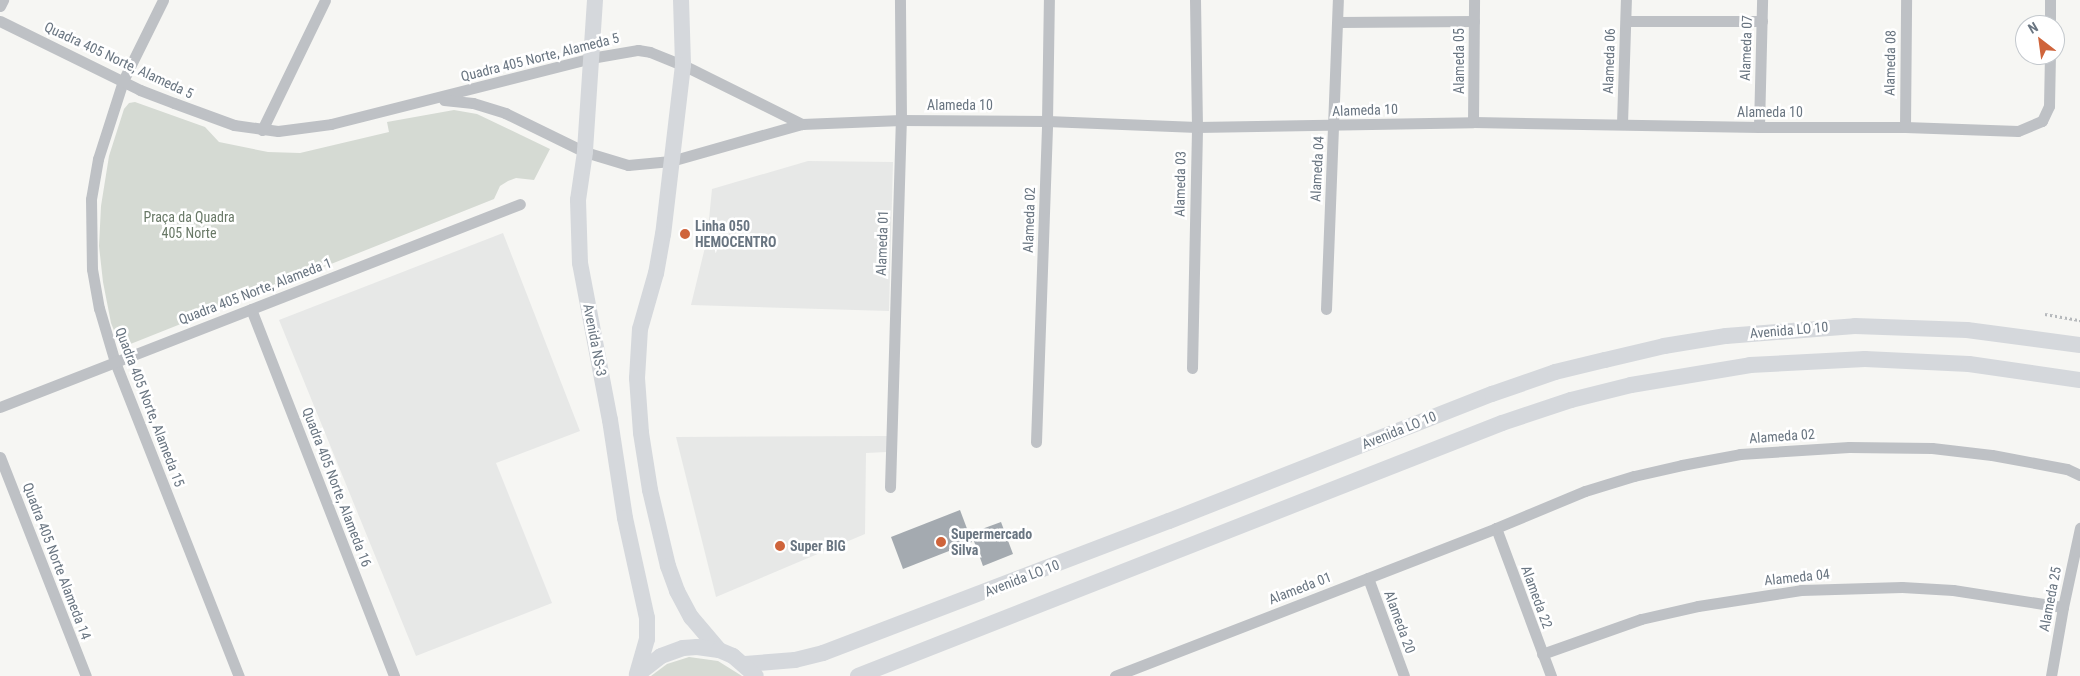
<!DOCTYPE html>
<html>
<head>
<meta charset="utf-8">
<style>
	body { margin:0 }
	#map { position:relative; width:2080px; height:676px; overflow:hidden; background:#f6f6f3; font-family:"Roboto Condensed",sans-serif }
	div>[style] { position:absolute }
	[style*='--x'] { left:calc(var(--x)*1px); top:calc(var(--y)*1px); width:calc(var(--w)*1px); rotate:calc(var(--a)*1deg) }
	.built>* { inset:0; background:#e7e8e7 }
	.green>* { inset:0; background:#d5dad3 }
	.building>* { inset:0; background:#a4aab0 }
	.path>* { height:2.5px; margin-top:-1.25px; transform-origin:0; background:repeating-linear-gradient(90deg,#b6b9bc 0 2.5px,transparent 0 5px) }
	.street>* { height:11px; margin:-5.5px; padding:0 5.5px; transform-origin:5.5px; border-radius:5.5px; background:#bec1c5 }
	.secondary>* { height:16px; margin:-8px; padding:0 8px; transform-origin:8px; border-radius:8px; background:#d5d8dc }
	.dots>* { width:14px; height:14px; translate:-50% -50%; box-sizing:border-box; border:2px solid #fff; border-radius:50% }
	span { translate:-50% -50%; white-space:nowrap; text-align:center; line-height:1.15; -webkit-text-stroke:5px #fff; paint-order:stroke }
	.street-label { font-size:14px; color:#697581 }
	.park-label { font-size:14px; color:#697967 }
	.poi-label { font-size:14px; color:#697581; font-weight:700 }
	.left { translate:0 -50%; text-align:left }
	.north { position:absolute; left:2015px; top:15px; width:50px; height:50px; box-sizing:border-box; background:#fff; border:1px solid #c3c8cd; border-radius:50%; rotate:330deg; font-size:14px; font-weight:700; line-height:20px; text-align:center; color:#697581 }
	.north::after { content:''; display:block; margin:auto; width:18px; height:22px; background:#cf643b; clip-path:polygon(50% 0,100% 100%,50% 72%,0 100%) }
</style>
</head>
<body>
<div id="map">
	<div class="built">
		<i style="clip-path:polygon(808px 161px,893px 162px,889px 311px,691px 305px,707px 239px,712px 189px)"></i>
		<i style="clip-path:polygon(503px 233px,580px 431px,496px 463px,552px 603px,416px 656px,279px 320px)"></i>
		<i style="clip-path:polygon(887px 436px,887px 452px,866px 453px,865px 534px,716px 597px,676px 437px)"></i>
	</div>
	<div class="green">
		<i style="clip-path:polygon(135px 102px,205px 127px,219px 142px,268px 152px,300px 153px,389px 132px,387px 122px,454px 110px,477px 114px,550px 149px,534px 180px,516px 178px,508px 181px,500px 186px,494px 199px,128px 345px,117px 338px,111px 323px,103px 282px,99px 246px,101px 206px,109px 156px,124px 109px,129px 103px)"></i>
		<i style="clip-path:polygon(689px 657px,718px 661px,742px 676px,651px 676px,667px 664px)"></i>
	</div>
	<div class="building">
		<i style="clip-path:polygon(960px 510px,972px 542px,903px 569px,891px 537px)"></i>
		<i style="clip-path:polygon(1001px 522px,1013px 554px,983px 566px,971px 533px)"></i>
	</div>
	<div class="path">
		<i style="--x:2045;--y:314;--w:36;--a:10"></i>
	</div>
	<div class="street">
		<i style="--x:163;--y:0;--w:90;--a:116.3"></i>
		<i style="--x:123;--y:81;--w:82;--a:107.8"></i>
		<i style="--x:98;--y:159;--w:41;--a:99.9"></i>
		<i style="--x:91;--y:199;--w:70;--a:89.2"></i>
		<i style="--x:92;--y:269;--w:40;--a:80"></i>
		<i style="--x:99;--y:308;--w:56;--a:73.5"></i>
		<i style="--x:115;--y:362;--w:338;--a:68.5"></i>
		<i style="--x:0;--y:6;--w:7;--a:-63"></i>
		<i style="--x:0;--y:21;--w:156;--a:26.2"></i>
		<i style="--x:140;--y:90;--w:36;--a:21"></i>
		<i style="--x:174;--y:103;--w:64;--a:20.1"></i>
		<i style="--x:234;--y:125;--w:44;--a:7.8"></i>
		<i style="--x:278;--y:131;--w:53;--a:-7.5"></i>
		<i style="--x:331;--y:124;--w:268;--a:-14.2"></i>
		<i style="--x:591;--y:58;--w:48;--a:-9.7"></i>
		<i style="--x:638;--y:50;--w:12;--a:9"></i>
		<i style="--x:650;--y:52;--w:35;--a:22"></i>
		<i style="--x:683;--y:65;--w:133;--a:26.4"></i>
		<i style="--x:802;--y:124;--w:99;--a:-2.3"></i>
		<i style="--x:901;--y:120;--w:146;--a:0.4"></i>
		<i style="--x:1047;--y:121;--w:150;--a:2.3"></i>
		<i style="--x:1197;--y:127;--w:276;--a:-1"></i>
		<i style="--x:1473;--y:122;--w:286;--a:1"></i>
		<i style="--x:1759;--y:127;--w:146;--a:0"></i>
		<i style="--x:1905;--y:127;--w:113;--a:2"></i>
		<i style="--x:2018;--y:131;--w:26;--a:-23"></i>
		<i style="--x:2042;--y:121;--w:17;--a:-65"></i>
		<i style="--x:2049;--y:106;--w:51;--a:-88.9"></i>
		<i style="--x:1626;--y:21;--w:136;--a:0"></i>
		<i style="--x:1339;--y:22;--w:135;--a:-0.4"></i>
		<i style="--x:2050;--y:25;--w:25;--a:-90"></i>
		<i style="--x:444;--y:100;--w:29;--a:6"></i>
		<i style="--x:473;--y:103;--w:34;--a:17"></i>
		<i style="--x:505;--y:113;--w:89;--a:26"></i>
		<i style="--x:585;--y:152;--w:45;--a:16.8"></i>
		<i style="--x:628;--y:165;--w:43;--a:-5.3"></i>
		<i style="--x:671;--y:161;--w:136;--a:-15.8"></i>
		<i style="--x:1473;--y:122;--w:122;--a:-89.5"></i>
		<i style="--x:1622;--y:124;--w:124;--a:-88.2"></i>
		<i style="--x:1759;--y:127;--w:127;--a:-88.6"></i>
		<i style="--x:1905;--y:127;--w:127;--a:-89.5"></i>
		<i style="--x:262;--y:130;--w:144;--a:-64.1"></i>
		<i style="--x:251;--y:309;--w:394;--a:68.7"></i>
		<i style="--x:1326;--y:309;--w:309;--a:-87.8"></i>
		<i style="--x:1192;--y:368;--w:241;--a:-88.8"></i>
		<i style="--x:1197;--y:127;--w:127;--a:-90.9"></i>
		<i style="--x:0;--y:407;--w:558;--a:-21.32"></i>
		<i style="--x:1036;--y:442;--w:321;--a:-88"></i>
		<i style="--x:1047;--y:121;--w:121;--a:-89.1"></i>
		<i style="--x:0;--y:457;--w:235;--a:68.6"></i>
		<i style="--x:890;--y:487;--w:367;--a:-88.3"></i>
		<i style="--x:901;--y:120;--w:120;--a:-90.5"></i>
		<i style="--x:1496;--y:528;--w:158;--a:69.6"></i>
		<i style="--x:1368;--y:578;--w:104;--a:69.8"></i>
		<i style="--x:1542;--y:654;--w:105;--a:-19.5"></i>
		<i style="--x:1641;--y:619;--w:58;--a:-12.8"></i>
		<i style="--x:1698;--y:606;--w:104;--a:-8.8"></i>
		<i style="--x:1801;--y:590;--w:101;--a:-1.7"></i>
		<i style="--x:1902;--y:587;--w:51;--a:3.4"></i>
		<i style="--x:1953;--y:590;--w:111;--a:8.8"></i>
		<i style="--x:1115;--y:676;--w:409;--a:-21.2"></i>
		<i style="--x:1496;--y:528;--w:96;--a:-22.6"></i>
		<i style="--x:1585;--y:491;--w:51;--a:-17"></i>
		<i style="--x:1634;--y:476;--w:49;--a:-12.9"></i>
		<i style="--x:1682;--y:465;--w:59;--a:-10.7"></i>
		<i style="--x:1740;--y:454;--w:109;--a:-3.7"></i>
		<i style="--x:1849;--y:447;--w:83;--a:0.7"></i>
		<i style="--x:1932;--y:448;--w:60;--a:6.7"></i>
		<i style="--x:1992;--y:455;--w:76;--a:10.6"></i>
		<i style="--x:2067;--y:469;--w:14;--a:25"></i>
		<i style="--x:2051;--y:676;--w:70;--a:-80.1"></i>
		<i style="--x:2063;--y:607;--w:81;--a:-77.9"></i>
	</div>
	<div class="secondary">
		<i style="--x:595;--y:0;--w:152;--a:93.8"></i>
		<i style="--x:585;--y:152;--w:49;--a:98.3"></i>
		<i style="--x:578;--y:200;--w:63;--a:88.2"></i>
		<i style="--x:580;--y:263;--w:160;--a:79.2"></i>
		<i style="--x:610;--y:420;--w:99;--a:81.3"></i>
		<i style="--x:625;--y:518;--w:102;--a:77.6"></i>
		<i style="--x:647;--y:618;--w:21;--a:90"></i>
		<i style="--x:647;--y:639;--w:37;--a:106"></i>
		<i style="--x:681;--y:0;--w:65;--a:88.2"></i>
		<i style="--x:683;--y:65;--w:170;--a:96.7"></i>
		<i style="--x:663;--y:234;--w:40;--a:100"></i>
		<i style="--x:656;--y:273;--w:58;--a:105.9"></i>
		<i style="--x:640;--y:329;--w:49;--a:93.5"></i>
		<i style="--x:637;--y:378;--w:55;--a:85.8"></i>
		<i style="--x:641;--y:433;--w:58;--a:81"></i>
		<i style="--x:650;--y:490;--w:78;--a:76.7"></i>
		<i style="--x:668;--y:566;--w:27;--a:70"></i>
		<i style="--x:677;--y:591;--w:30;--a:62"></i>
		<i style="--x:691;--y:617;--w:43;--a:49.7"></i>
		<i style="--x:745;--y:664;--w:50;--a:-4.6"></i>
		<i style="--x:795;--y:660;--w:29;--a:-14"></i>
		<i style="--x:823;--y:653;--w:370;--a:-20.9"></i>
		<i style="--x:1169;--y:521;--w:347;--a:-21.5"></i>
		<i style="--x:1492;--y:394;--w:67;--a:-19.2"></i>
		<i style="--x:1555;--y:372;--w:51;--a:-13.5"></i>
		<i style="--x:1605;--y:360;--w:61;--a:-13.3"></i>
		<i style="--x:1664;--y:346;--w:63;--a:-9.2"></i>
		<i style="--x:1726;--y:336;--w:129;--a:-4.4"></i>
		<i style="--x:1855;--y:326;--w:112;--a:2"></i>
		<i style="--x:1967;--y:330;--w:114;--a:7.6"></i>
		<i style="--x:638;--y:674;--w:29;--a:-38"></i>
		<i style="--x:661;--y:656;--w:23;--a:-20"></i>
		<i style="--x:683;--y:648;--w:14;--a:-4"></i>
		<i style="--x:697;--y:647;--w:22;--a:8"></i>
		<i style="--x:719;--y:650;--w:15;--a:23"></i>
		<i style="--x:733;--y:656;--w:30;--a:41"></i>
		<i style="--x:858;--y:676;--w:692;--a:-21.45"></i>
		<i style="--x:1502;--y:423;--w:73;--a:-18.4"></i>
		<i style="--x:1571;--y:400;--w:62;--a:-14"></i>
		<i style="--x:1631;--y:385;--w:121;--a:-9.5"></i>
		<i style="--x:1750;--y:365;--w:115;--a:-3"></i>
		<i style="--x:1865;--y:359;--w:104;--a:2.8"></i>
		<i style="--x:1969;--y:364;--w:112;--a:8.2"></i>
	</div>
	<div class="dots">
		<i style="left:685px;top:234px;background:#cf643b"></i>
		<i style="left:941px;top:542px;background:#cf643b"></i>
		<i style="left:780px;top:546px;background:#cf643b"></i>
	</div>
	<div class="street-label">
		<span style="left:1746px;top:48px;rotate:-88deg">Alameda 07</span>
		<span style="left:540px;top:57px;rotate:-14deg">Quadra 405 Norte, Alameda 5</span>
		<span style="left:119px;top:60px;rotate:25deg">Quadra 405 Norte, Alameda 5</span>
		<span style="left:1459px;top:61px;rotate:-90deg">Alameda 05</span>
		<span style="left:1609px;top:61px;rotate:-88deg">Alameda 06</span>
		<span style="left:1890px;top:63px;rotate:-89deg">Alameda 08</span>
		<span style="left:960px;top:105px">Alameda 10</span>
		<span style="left:1365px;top:110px;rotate:-2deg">Alameda 10</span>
		<span style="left:1770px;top:112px">Alameda 10</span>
		<span style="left:1317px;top:169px;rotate:-87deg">Alameda 04</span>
		<span style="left:1180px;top:184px;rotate:-89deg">Alameda 03</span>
		<span style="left:1029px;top:220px;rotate:-88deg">Alameda 02</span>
		<span style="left:882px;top:243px;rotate:-88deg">Alameda 01</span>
		<span style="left:255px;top:291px;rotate:-21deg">Quadra 405 Norte, Alameda 1</span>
		<span style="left:1789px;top:330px;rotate:-5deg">Avenida LO 10</span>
		<span style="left:595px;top:340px;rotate:79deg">Avenida NS-3</span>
		<span style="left:150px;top:407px;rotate:69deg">Quadra 405 Norte, Alameda 15</span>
		<span style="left:1399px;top:430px;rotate:-22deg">Avenida LO 10</span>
		<span style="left:1782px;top:436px;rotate:-4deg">Alameda 02</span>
		<span style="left:337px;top:487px;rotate:69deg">Quadra 405 Norte, Alameda 16</span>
		<span style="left:57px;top:561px;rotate:69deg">Quadra 405 Norte Alameda 14</span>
		<span style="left:1797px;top:577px;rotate:-6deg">Alameda 04</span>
		<span style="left:1022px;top:578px;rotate:-21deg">Avenida LO 10</span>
		<span style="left:1300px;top:588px;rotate:-21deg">Alameda 01</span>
		<span style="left:1537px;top:597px;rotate:70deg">Alameda 22</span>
		<span style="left:2050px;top:599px;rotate:-79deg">Alameda 25</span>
		<span style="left:1400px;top:622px;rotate:70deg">Alameda 20</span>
	</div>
	<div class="park-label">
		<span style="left:189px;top:225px">Praça da Quadra<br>405 Norte</span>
	</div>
	<div class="poi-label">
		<span class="left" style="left:695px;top:234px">Linha 050<br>HEMOCENTRO</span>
		<span class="left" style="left:951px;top:542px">Supermercado<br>Silva</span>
		<span class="left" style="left:790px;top:546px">Super BIG</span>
	</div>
	<div class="north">N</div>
</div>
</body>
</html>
